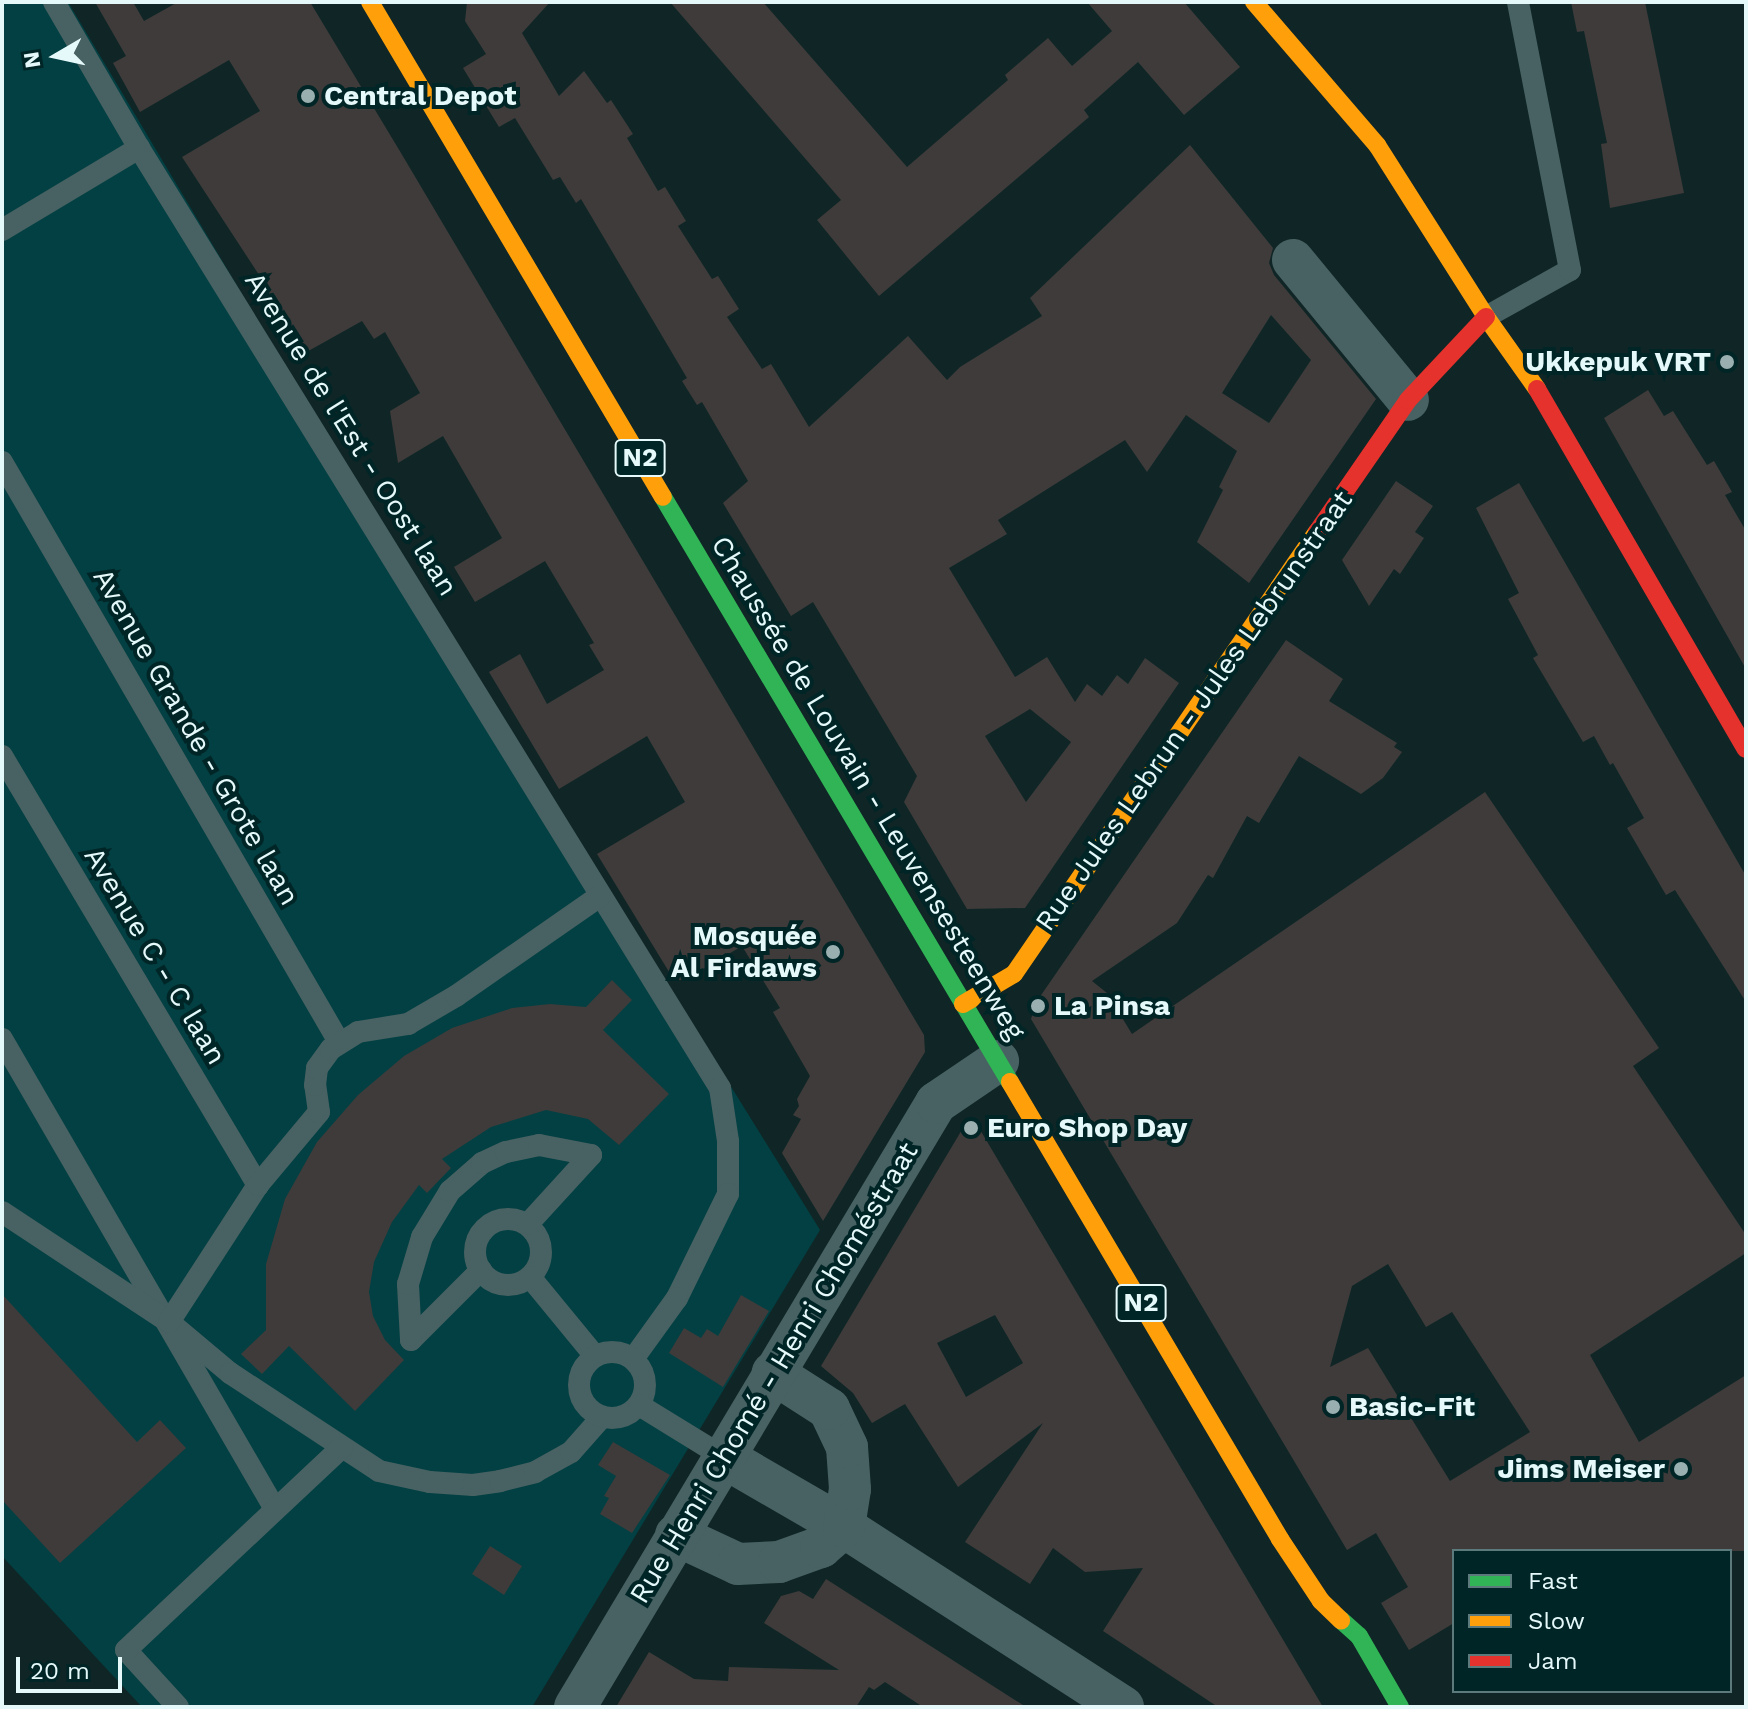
<!DOCTYPE html>
<html>
<head>
<meta charset="utf-8">
<style>
	body { margin:0 }
	#map { position:relative; width:1748px; height:1709px; overflow:hidden; background:#102626; font-family:"Work Sans",sans-serif }
	div>[style] { position:absolute }
	[style*='--x'] { left:calc(var(--x)*1px); top:calc(var(--y)*1px); width:calc(var(--w)*1px); rotate:calc(var(--a)*1deg) }
	.green>* { inset:0; background:#024043 }
	.building>* { inset:0; background:#3e3b3a }
	.lane>* { height:22px; margin:-11px; padding:0 11px; transform-origin:11px; border-radius:11px; background:#486162 }
	.lane>.ring { margin:-11px; padding:0; box-sizing:content-box; background:none; border:22px solid #486162; border-radius:50% }
	.street>* { height:42px; margin:-21px; padding:0 21px; transform-origin:21px; border-radius:21px; background:#486162 }
	.fast>* { height:18px; margin:-9px; padding:0 9px; transform-origin:9px; border-radius:9px; background:#30b455 }
	.slow>* { height:18px; margin:-9px; padding:0 9px; transform-origin:9px; border-radius:9px; background:#ff9f0a }
	.jam>* { height:18px; margin:-9px; padding:0 9px; transform-origin:9px; border-radius:9px; background:#e5322d }
	.dots>* { width:22px; height:22px; translate:-50% -50%; box-sizing:border-box; border:4px solid #002526; border-radius:50% }
	span { translate:-50% -50%; white-space:nowrap; text-align:center; line-height:1.15; -webkit-text-stroke:8px #002526; paint-order:stroke }
	.shield-label span { padding:2px 6px; background:#002526; border:2px solid; border-radius:6px; -webkit-text-stroke-width:0 }
	.shield-label { font-size:26px; color:#e5f9fa; font-weight:700 }
	.poi-label { font-size:28px; color:#e5f9fa; font-weight:700 }
	.left { translate:0 -50%; text-align:left }
	.right { translate:-100% -50%; text-align:right }
	.street-label { font-size:28px; color:#e5f9fa }
	.frame { position:absolute; inset:0; border:4px solid #e5f9fa; pointer-events:none }
	.legend { position:absolute; left:1452px; top:1549px; width:280px; height:144px; box-sizing:border-box; background:#002526; border:2px solid #5c7a7b; margin:0; padding:10px 14px; list-style:none; font-size:24px; color:#e5f9fa }
	.legend li { display:flex; align-items:center; gap:16px; height:40px }
	.legend b { width:40px; border:2px solid #5c7a7b }
	.north { position:absolute; left:16px; top:16px; width:80px; height:80px; -webkit-text-stroke:6px #002526; paint-order:stroke; rotate:261deg; font-size:22px; font-weight:700; line-height:32px; text-align:center; color:#e5f9fa }
	.north::after { content:''; display:block; margin:auto; width:28px; height:36px; background:#e5f9fa; clip-path:polygon(50% 0,100% 100%,50% 72%,0 100%) }
	.scale { position:absolute; left:16px; top:1657px; width:106px; height:36px; box-sizing:border-box; border:4px solid #e5f9fa; border-top:0; padding-left:10px; font-size:24px; line-height:28px; white-space:nowrap; color:#e5f9fa; -webkit-text-stroke:6px #002526; paint-order:stroke }
</style>
</head>
<body>
<div id="map">
	<div class="green">
		<i style="clip-path:polygon(2px 2px,68px 2px,314px 415px,820px 1230px,532px 1707px,142px 1707px,2px 1556px)"></i>
	</div>
	<div class="building">
		<i style="clip-path:polygon(95px 2px,133px 2px,144px 21px,178px 2px,310px 2px,401px 153px,924px 1035px,925px 1052px,823px 1221px,782px 1153px,801px 1119px,793px 1115px,799px 1106px,797px 1099px,810px 1076px,773px 1012px,780px 1008px,742px 946px,685px 980px,674px 980px,597px 854px,685px 802px,647px 736px,559px 789px,489px 672px,520px 654px,547px 704px,604px 670px,589px 645px,594px 643px,545px 561px,475px 602px,454px 567px,502px 538px,443px 436px,398px 463px,390px 411px,420px 393px,385px 332px,374px 339px,362px 321px,303px 354px,260px 282px,263px 281px,182px 157px,260px 111px,229px 60px,140px 112px,113px 63px,126px 56px)"></i>
		<i style="clip-path:polygon(evenodd,467px 2px,550px 2px,522px 33px,559px 96px,584px 71px,607px 103px,611px 100px,633px 134px,627px 138px,658px 191px,665px 187px,686px 221px,678px 226px,712px 279px,718px 276px,739px 309px,727px 317px,762px 369px,771px 364px,809px 427px,908px 336px,947px 380px,960px 367px,1042px 316px,1030px 298px,1190px 145px,1273px 248px,1269px 263px,1274px 275px,1376px 399px,1249px 583px,1197px 542px,1223px 490px,1219px 487px,1237px 451px,1186px 415px,1147px 472px,1125px 440px,998px 520px,1007px 534px,949px 568px,1015px 677px,1047px 657px,1075px 702px,1087px 684px,1102px 696px,1117px 675px,1128px 684px,1145px 658px,1179px 683px,1025px 908px,967px 909px,904px 802px,917px 776px,813px 602px,791px 616px,723px 503px,748px 481px,702px 402px,697px 405px,682px 381px,687px 378px,581px 199px,576px 203px,560px 177px,553px 180px,515px 118px,499px 127px,463px 68px,486px 54px,465px 21px,467px 2px,1271px 315px,1311px 360px,1269px 423px,1222px 393px,1271px 315px,467px 2px,1030px 709px,1071px 742px,1026px 802px,985px 736px,1030px 709px)"></i>
		<i style="clip-path:polygon(670px 2px,763px 2px,907px 167px,1008px 80px,1005px 75px,1048px 38px,1072px 66px,1112px 31px,1087px 2px,1184px 2px,1240px 67px,1184px 115px,1138px 62px,1084px 110px,1089px 117px,879px 296px,817px 220px,841px 200px)"></i>
		<i style="clip-path:polygon(1571px 2px,1645px 2px,1684px 193px,1610px 208px,1601px 144px,1607px 143px,1584px 31px,1577px 32px)"></i>
		<i style="clip-path:polygon(1648px 390px,1664px 416px,1673px 411px,1707px 465px,1714px 461px,1732px 492px,1725px 495px,1746px 531px,1746px 669px,1604px 418px)"></i>
		<i style="clip-path:polygon(1396px 481px,1433px 506px,1415px 532px,1424px 538px,1400px 574px,1394px 569px,1369px 606px,1342px 560px)"></i>
		<i style="clip-path:polygon(1519px 483px,1746px 876px,1746px 1002px,1675px 890px,1666px 895px,1627px 828px,1644px 818px,1613px 763px,1610px 765px,1594px 736px,1583px 742px,1533px 658px,1538px 655px,1508px 599px,1519px 593px,1476px 508px)"></i>
		<i style="clip-path:polygon(evenodd,1286px 640px,1343px 679px,1329px 701px,1397px 743px,1394px 747px,1402px 752px,1383px 778px,1361px 794px,1299px 756px,1259px 823px,1247px 816px,1213px 878px,1208px 875px,1177px 923px,1092px 981px,1107px 993px,1132px 1034px,1485px 792px,1659px 1048px,1633px 1066px,1746px 1235px,1746px 1253px,1590px 1355px,1639px 1442px,1746px 1375px,1746px 1551px,1454px 1551px,1454px 1623px,1409px 1650px,1381px 1603px,1408px 1587px,1376px 1533px,1347px 1550px,1031px 1019px,1037px 1001px,1286px 640px,1388px 1264px,1426px 1327px,1452px 1312px,1530px 1432px,1450px 1481px,1368px 1348px,1330px 1367px,1352px 1286px,1388px 1264px)"></i>
		<i style="clip-path:polygon(612px 980px,632px 1000px,603px 1030px,669px 1094px,619px 1145px,588px 1119px,546px 1110px,491px 1127px,442px 1159px,451px 1168px,427px 1193px,419px 1185px,392px 1222px,374px 1262px,369px 1292px,373px 1316px,385px 1340px,404px 1360px,355px 1411px,289px 1346px,262px 1374px,241px 1354px,266px 1330px,266px 1264px,285px 1199px,317px 1142px,358px 1095px,404px 1056px,452px 1028px,512px 1008px,550px 1004px,586px 1007px)"></i>
		<i style="clip-path:polygon(evenodd,963px 1128px,979px 1128px,1323px 1707px,1218px 1707px,1103px 1631px,1143px 1568px,1085px 1572px,1053px 1548px,1030px 1584px,965px 1542px,1043px 1423px,958px 1487px,905px 1404px,872px 1423px,853px 1393px,821px 1366px,963px 1128px,995px 1315px,1023px 1363px,966px 1397px,937px 1343px,995px 1315px)"></i>
		<i style="clip-path:polygon(2px 1294px,137px 1442px,160px 1420px,186px 1448px,60px 1563px,2px 1500px)"></i>
		<i style="clip-path:polygon(741px 1295px,769px 1311px,723px 1387px,669px 1353px,684px 1328px,701px 1338px,707px 1329px,718px 1336px)"></i>
		<i style="clip-path:polygon(613px 1442px,670px 1475px,632px 1533px,600px 1514px,609px 1498px,604px 1496px,616px 1476px,598px 1465px)"></i>
		<i style="clip-path:polygon(490px 1546px,522px 1566px,504px 1595px,472px 1574px)"></i>
		<i style="clip-path:polygon(826px 1579px,1026px 1707px,923px 1707px,885px 1682px,874px 1690px,869px 1687px,856px 1707px,616px 1707px,649px 1652px,694px 1679px,728px 1681px,729px 1667px,839px 1670px,764px 1623px,781px 1596px,799px 1591px,813px 1599px)"></i>
	</div>
	<div class="lane">
		<i style="--x:54;--y:2;--w:169;--a:59.8"></i>
		<i style="--x:139;--y:148;--w:1105;--a:58.28"></i>
		<i style="--x:720;--y:1088;--w:54;--a:81.4"></i>
		<i style="--x:728;--y:1141;--w:53;--a:90"></i>
		<i style="--x:728;--y:1194;--w:116;--a:116.1"></i>
		<i style="--x:677;--y:1298;--w:75;--a:125.8"></i>
		<i style="--x:2;--y:230;--w:160;--a:-30.9"></i>
		<i style="--x:1486;--y:317;--w:96;--a:-29.2"></i>
		<i style="--x:1570;--y:270;--w:273;--a:-101"></i>
		<i style="--x:2;--y:462;--w:671;--a:59.84"></i>
		<i style="--x:2;--y:756;--w:500;--a:59.2"></i>
		<i style="--x:2;--y:1039;--w:544;--a:59.85"></i>
		<i style="--x:2;--y:1212;--w:200;--a:33.4"></i>
		<i style="--x:169;--y:1322;--w:80;--a:39.9"></i>
		<i style="--x:230;--y:1373;--w:178;--a:33.3"></i>
		<i style="--x:379;--y:1471;--w:52;--a:12.2"></i>
		<i style="--x:430;--y:1482;--w:43;--a:4"></i>
		<i style="--x:473;--y:1485;--w:27;--a:-8"></i>
		<i style="--x:500;--y:1481;--w:36;--a:-14"></i>
		<i style="--x:535;--y:1472;--w:41;--a:-29.1"></i>
		<i style="--x:571;--y:1452;--w:47;--a:-48.5"></i>
		<i class="ring" style="left:475px;top:1219px;width:44px;height:44px"></i>
		<i style="--x:481;--y:1270;--w:99;--a:135"></i>
		<i style="--x:411;--y:1340;--w:56;--a:-93.1"></i>
		<i style="--x:408;--y:1284;--w:49;--a:-73.4"></i>
		<i style="--x:422;--y:1237;--w:54;--a:-58.7"></i>
		<i style="--x:450;--y:1191;--w:43;--a:-41.2"></i>
		<i style="--x:482;--y:1163;--w:26;--a:-25"></i>
		<i style="--x:506;--y:1152;--w:34;--a:-12"></i>
		<i style="--x:539;--y:1145;--w:53;--a:10.9"></i>
		<i style="--x:591;--y:1155;--w:93;--a:132.4"></i>
		<i style="--x:530;--y:1277;--w:102;--a:50.6"></i>
		<i style="--x:169;--y:1322;--w:163;--a:-57"></i>
		<i style="--x:258;--y:1185;--w:95;--a:-50.1"></i>
		<i style="--x:319;--y:1112;--w:27;--a:-98"></i>
		<i style="--x:315;--y:1085;--w:17;--a:-83"></i>
		<i style="--x:317;--y:1068;--w:24;--a:-54"></i>
		<i style="--x:331;--y:1049;--w:32;--a:-32"></i>
		<i style="--x:358;--y:1032;--w:51;--a:-9.1"></i>
		<i style="--x:408;--y:1024;--w:56;--a:-30.3"></i>
		<i style="--x:456;--y:996;--w:175;--a:-34.8"></i>
		<i class="ring" style="left:579px;top:1352px;width:44px;height:44px"></i>
		<i style="--x:639;--y:1405;--w:101;--a:31.6"></i>
		<i style="--x:178;--y:1707;--w:77;--a:-132.4"></i>
		<i style="--x:126;--y:1650;--w:296;--a:-43.2"></i>
	</div>
	<div class="street">
		<i style="--x:1293;--y:260;--w:181;--a:50.6"></i>
		<i style="--x:725;--y:1458;--w:138;--a:30.1"></i>
		<i style="--x:844;--y:1527;--w:332;--a:32.8"></i>
		<i style="--x:676;--y:1535;--w:68;--a:25.1"></i>
		<i style="--x:738;--y:1564;--w:41;--a:-2.8"></i>
		<i style="--x:779;--y:1562;--w:45;--a:-19.7"></i>
		<i style="--x:821;--y:1547;--w:30;--a:-41"></i>
		<i style="--x:844;--y:1527;--w:38;--a:-81"></i>
		<i style="--x:850;--y:1489;--w:42;--a:-94.1"></i>
		<i style="--x:847;--y:1447;--w:42;--a:-115.3"></i>
		<i style="--x:829;--y:1409;--w:67;--a:-147.3"></i>
		<i style="--x:575;--y:1707;--w:704;--a:-59.13"></i>
		<i style="--x:936;--y:1103;--w:75;--a:-34.1"></i>
	</div>
	<div class="fast">
		<i style="--x:663;--y:497;--w:680;--a:59.33"></i>
		<i style="--x:1341;--y:1620;--w:24;--a:42"></i>
		<i style="--x:1359;--y:1636;--w:82;--a:60"></i>
	</div>
	<div class="slow">
		<i style="--x:370;--y:2;--w:575;--a:59.38"></i>
		<i style="--x:1254;--y:2;--w:189;--a:49.3"></i>
		<i style="--x:1377;--y:145;--w:204;--a:57.6"></i>
		<i style="--x:1486;--y:317;--w:88;--a:54.7"></i>
		<i style="--x:963;--y:1004;--w:59;--a:-30.5"></i>
		<i style="--x:1014;--y:974;--w:536;--a:-55.57"></i>
		<i style="--x:1010;--y:1082;--w:531;--a:59.42"></i>
		<i style="--x:1280;--y:1539;--w:74;--a:56.5"></i>
		<i style="--x:1321;--y:1601;--w:28;--a:44"></i>
	</div>
	<div class="jam">
		<i style="--x:1537;--y:389;--w:416;--a:59.9"></i>
		<i style="--x:1317;--y:532;--w:160;--a:-55.4"></i>
		<i style="--x:1408;--y:400;--w:114;--a:-46.8"></i>
	</div>
	<div class="dots">
		<i style="left:308px;top:96px;background:#9aafb0"></i>
		<i style="left:1727px;top:362px;background:#9aafb0"></i>
		<i style="left:833px;top:952px;background:#9aafb0"></i>
		<i style="left:1038px;top:1006px;background:#9aafb0"></i>
		<i style="left:971px;top:1128px;background:#9aafb0"></i>
		<i style="left:1333px;top:1407px;background:#9aafb0"></i>
		<i style="left:1681px;top:1469px;background:#9aafb0"></i>
	</div>
	<div class="shield-label">
		<span style="left:640px;top:458px">N2</span>
		<span style="left:1141px;top:1303px">N2</span>
	</div>
	<div class="poi-label">
		<span class="left" style="left:324px;top:96px">Central Depot</span>
		<span class="right" style="left:1711px;top:362px">Ukkepuk VRT</span>
		<span class="right" style="left:817px;top:952px">Mosquée<br>Al Firdaws</span>
		<span class="left" style="left:1054px;top:1006px">La Pinsa</span>
		<span class="left" style="left:987px;top:1128px">Euro Shop Day</span>
		<span class="left" style="left:1349px;top:1407px">Basic-Fit</span>
		<span class="right" style="left:1665px;top:1469px">Jims Meiser</span>
	</div>
	<div class="street-label">
		<span style="left:351px;top:434px;rotate:58deg">Avenue de l'Est - Oost laan</span>
		<span style="left:1194px;top:711px;rotate:-55deg">Rue Jules Lebrun - Jules Lebrunstraat</span>
		<span style="left:196px;top:737px;rotate:60deg">Avenue Grande - Grote laan</span>
		<span style="left:868px;top:788px;rotate:59deg">Chaussée de Louvain - Leuvensesteenweg</span>
		<span style="left:155px;top:956px;rotate:59deg">Avenue C - C laan</span>
		<span style="left:774px;top:1373px;rotate:-59deg">Rue Henri Chomé - Henri Choméstraat</span>
	</div>
	<div class="frame"></div>
	<ul class="legend">
	<li><b style="height:10px;background:#30b455"></b>Fast</li>
	<li><b style="height:10px;background:#ff9f0a"></b>Slow</li>
	<li><b style="height:10px;background:#e5322d"></b>Jam</li>
	</ul>
	<div class="north">N</div>
	<div class="scale">20 m</div>
</div>
</body>
</html>
